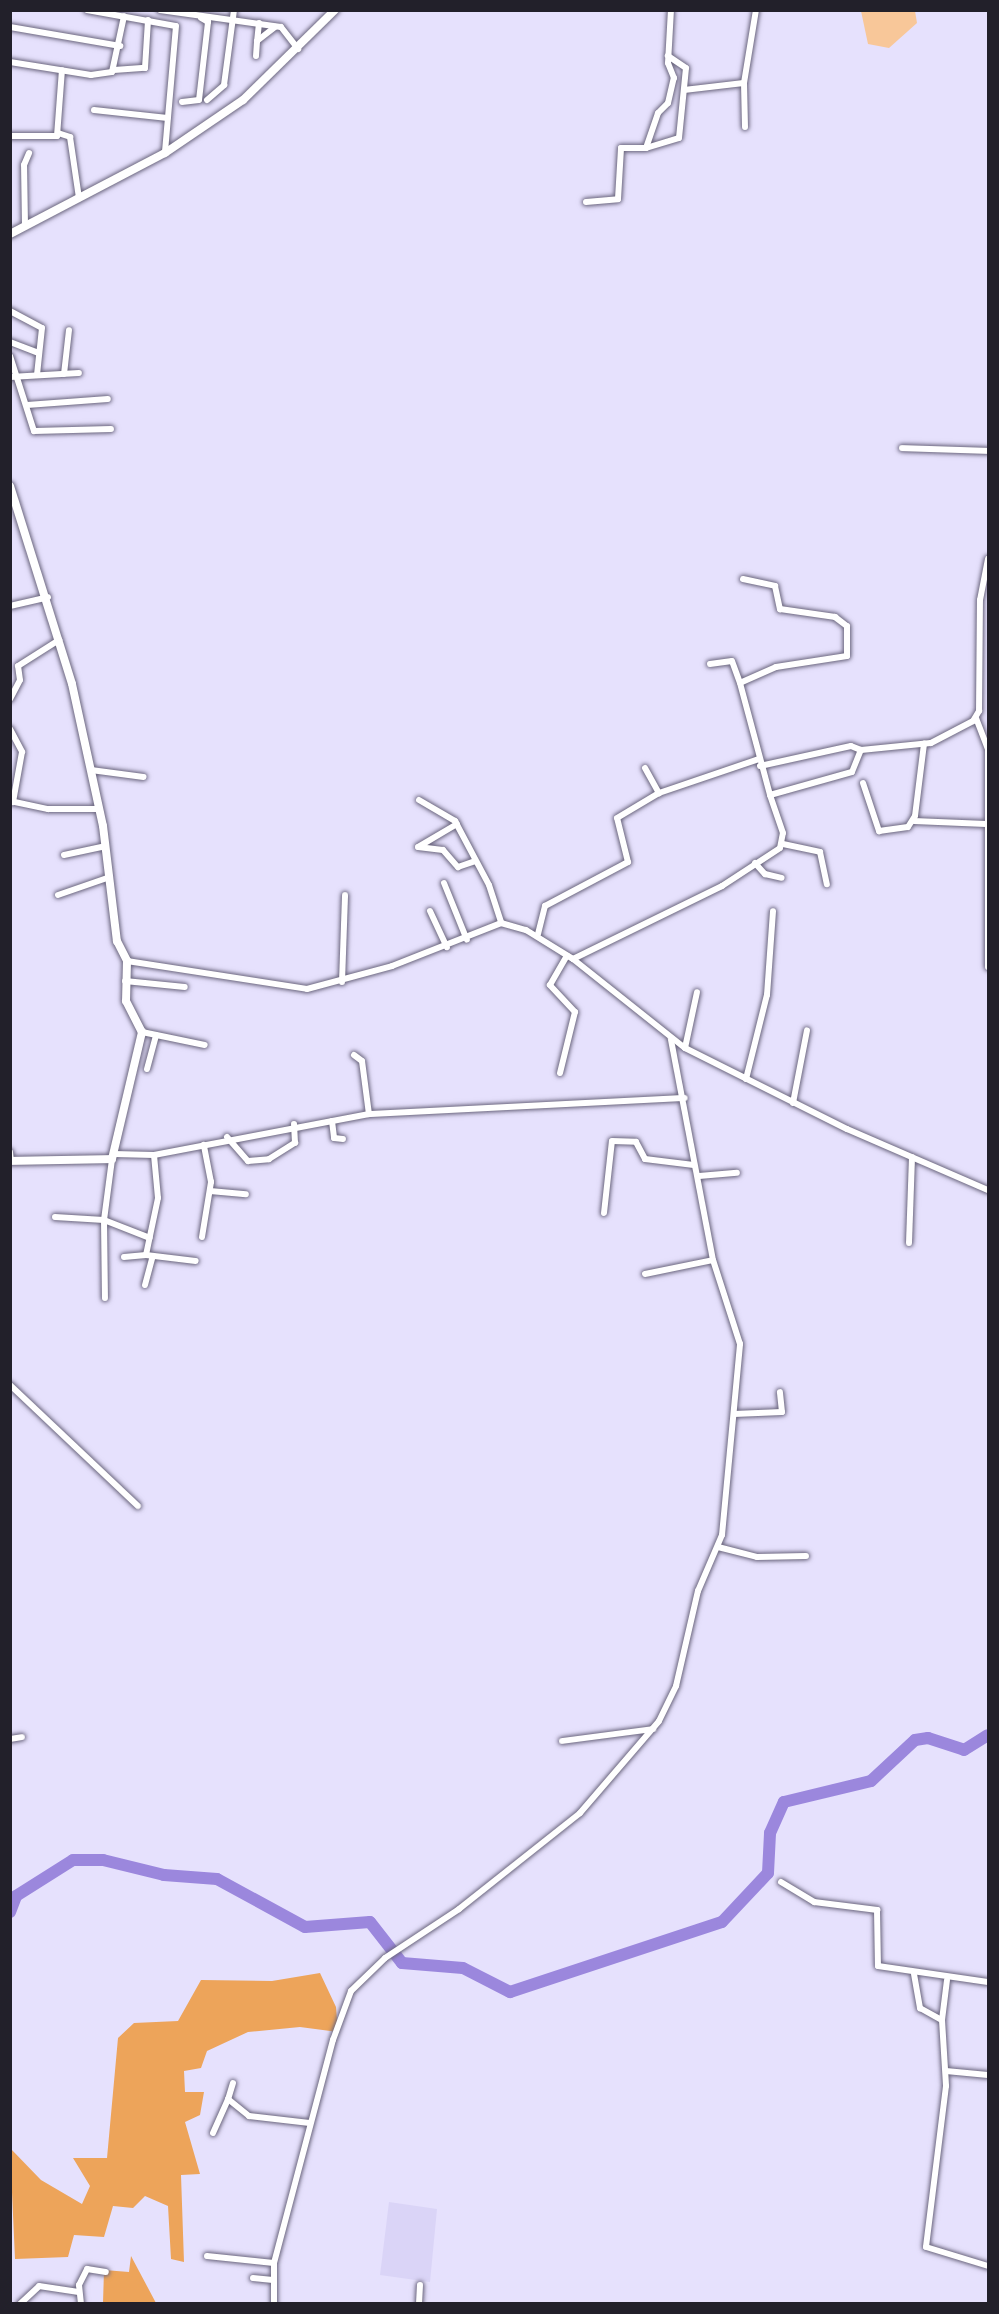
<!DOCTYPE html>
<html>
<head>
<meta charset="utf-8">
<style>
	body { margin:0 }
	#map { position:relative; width:999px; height:2314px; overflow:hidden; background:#e6e1fd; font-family:"IBM Plex Sans",sans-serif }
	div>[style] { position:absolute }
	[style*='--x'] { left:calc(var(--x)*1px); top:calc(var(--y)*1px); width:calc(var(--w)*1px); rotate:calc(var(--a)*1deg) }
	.built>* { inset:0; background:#dad4f7 }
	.green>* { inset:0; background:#f8c799 }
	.forest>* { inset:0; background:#eda45a }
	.river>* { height:12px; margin:-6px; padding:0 6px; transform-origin:6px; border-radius:6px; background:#9b87dd }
	.roads { filter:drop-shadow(0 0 2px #6b667e) drop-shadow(0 0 2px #6b667e) }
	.minor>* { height:6px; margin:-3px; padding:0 3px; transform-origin:3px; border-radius:3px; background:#fff }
	.tertiary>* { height:8px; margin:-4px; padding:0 4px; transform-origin:4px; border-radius:4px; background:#fff }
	span { translate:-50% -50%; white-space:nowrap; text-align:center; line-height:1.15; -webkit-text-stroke:4.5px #fff; paint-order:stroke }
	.frame { position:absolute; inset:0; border:12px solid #22202a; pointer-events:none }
</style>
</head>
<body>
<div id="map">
	<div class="built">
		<i style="clip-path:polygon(389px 2202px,437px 2209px,430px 2282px,380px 2275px)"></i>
	</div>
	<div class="green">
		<i style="clip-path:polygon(861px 11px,915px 11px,917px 23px,889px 48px,868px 44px)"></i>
	</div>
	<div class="forest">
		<i style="clip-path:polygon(320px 1973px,336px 2007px,338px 2032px,300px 2027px,248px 2032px,207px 2051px,201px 2068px,184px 2071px,185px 2092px,204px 2092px,200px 2115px,185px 2122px,200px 2174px,181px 2175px,184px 2262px,171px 2259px,168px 2206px,145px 2196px,133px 2208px,113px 2206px,104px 2237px,74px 2235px,68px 2257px,15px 2259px,10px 2148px,41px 2180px,82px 2204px,90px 2186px,73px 2158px,107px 2158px,118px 2038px,134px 2023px,178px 2021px,201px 1980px,272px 1981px)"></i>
		<i style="clip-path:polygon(131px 2256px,156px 2303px,103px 2303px,104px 2270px,129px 2272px)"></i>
	</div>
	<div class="river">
		<i style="--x:10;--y:1912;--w:17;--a:-69"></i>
		<i style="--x:16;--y:1896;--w:67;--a:-32.3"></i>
		<i style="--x:73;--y:1860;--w:30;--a:0"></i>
		<i style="--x:103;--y:1860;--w:63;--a:13.8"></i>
		<i style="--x:164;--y:1875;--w:53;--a:4.3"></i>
		<i style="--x:217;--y:1879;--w:100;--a:28.6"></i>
		<i style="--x:305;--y:1927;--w:65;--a:-4.4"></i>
		<i style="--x:370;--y:1922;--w:52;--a:52"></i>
		<i style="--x:402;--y:1963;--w:61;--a:4.7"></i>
		<i style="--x:463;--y:1968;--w:53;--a:27.1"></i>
		<i style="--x:510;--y:1992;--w:223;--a:-18.3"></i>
		<i style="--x:722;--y:1922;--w:67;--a:-46.8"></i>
		<i style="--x:768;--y:1873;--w:40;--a:-87.1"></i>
		<i style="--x:770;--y:1833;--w:34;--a:-66"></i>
		<i style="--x:784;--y:1802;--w:89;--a:-13.6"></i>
		<i style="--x:871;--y:1781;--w:60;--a:-43"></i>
		<i style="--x:915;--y:1740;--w:13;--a:-9"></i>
		<i style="--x:928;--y:1738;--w:38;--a:18"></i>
		<i style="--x:964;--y:1750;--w:28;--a:-32"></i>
	</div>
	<div class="roads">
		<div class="minor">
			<i style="--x:87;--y:10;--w:90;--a:10.2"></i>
			<i style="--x:176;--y:26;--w:127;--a:95"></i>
			<i style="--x:160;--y:10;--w:122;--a:8"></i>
			<i style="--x:281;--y:27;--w:28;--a:52"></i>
			<i style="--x:259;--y:23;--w:18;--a:96"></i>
			<i style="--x:257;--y:41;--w:23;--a:-38"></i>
			<i style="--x:10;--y:27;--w:112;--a:9.8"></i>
			<i style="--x:256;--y:56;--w:15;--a:-86"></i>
			<i style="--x:10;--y:62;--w:82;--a:9.1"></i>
			<i style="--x:91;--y:75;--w:21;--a:-8"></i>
			<i style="--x:112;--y:72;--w:57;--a:-77.9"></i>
			<i style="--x:114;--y:70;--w:31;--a:-4"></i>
			<i style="--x:145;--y:68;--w:48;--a:-86.4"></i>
			<i style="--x:684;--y:90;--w:60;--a:-6.7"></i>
			<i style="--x:207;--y:100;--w:23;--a:-41"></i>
			<i style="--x:224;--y:85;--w:76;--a:-82.4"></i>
			<i style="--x:182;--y:102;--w:17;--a:-7"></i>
			<i style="--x:199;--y:100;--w:79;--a:-83.4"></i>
			<i style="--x:208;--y:22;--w:8;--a:-150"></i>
			<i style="--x:94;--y:110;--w:74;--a:6.2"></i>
			<i style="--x:745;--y:127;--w:44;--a:-91.3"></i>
			<i style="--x:744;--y:83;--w:74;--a:-80.7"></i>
			<i style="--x:58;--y:133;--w:13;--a:18"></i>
			<i style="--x:70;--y:137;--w:62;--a:81.6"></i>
			<i style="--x:10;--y:136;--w:47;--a:0"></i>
			<i style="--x:57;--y:136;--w:66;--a:-85.7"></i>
			<i style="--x:646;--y:148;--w:34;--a:-17"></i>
			<i style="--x:679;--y:138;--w:70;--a:-84.3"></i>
			<i style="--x:686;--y:68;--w:22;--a:-146"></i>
			<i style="--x:586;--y:202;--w:32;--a:-5"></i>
			<i style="--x:618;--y:199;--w:51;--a:-86.6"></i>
			<i style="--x:621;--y:148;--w:25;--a:0"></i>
			<i style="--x:646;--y:148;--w:37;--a:-71"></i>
			<i style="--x:658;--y:113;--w:14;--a:-45"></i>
			<i style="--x:668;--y:103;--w:26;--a:-77"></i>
			<i style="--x:674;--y:78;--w:16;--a:-112"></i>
			<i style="--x:668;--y:63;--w:53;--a:-86.8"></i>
			<i style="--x:25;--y:226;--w:61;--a:-90.9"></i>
			<i style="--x:24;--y:165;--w:13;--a:-67"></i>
			<i style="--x:10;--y:311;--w:36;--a:28"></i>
			<i style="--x:42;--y:328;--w:47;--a:96.1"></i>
			<i style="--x:10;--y:342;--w:31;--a:21"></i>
			<i style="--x:10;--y:356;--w:79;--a:72.3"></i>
			<i style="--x:34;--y:431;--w:77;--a:-1.5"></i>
			<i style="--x:64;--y:374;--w:44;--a:-83.5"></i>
			<i style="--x:10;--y:377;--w:69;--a:-3.3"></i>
			<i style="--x:27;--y:405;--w:81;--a:-4.2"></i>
			<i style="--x:902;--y:448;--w:86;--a:2"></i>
			<i style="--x:743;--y:579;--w:33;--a:12"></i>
			<i style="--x:775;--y:586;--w:24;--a:78"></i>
			<i style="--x:780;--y:609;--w:56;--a:8.3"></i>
			<i style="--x:835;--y:617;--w:15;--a:37"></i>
			<i style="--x:847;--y:626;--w:30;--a:90"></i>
			<i style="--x:847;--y:656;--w:72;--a:171.2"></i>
			<i style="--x:776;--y:667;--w:39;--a:156"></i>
			<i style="--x:740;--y:683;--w:116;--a:75"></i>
			<i style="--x:10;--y:606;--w:39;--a:-13"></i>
			<i style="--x:710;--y:664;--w:22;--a:-8"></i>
			<i style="--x:732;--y:661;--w:23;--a:70"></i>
			<i style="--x:10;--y:699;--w:21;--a:-62"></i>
			<i style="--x:20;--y:680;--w:14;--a:-98"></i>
			<i style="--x:18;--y:666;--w:49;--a:-32.4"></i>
			<i style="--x:976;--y:718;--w:34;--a:69"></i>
			<i style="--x:988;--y:750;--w:217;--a:90"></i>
			<i style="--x:10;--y:729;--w:26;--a:62"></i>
			<i style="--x:22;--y:752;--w:51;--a:100.2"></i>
			<i style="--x:760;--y:766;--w:93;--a:-12.4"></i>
			<i style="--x:851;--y:746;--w:11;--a:22"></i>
			<i style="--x:645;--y:768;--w:29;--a:61"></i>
			<i style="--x:659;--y:793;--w:106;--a:-18.8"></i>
			<i style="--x:91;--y:770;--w:53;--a:7.5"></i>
			<i style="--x:863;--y:783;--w:51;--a:71.6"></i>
			<i style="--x:879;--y:831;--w:29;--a:-8"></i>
			<i style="--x:908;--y:827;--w:13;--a:-58"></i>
			<i style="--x:915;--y:816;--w:73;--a:-82.9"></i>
			<i style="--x:419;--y:800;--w:42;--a:30.3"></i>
			<i style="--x:455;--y:821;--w:72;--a:62"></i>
			<i style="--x:489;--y:885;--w:40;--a:72"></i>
			<i style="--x:10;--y:801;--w:39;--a:12"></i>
			<i style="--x:48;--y:809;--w:51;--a:0"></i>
			<i style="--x:914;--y:821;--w:72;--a:2.4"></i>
			<i style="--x:457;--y:824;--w:45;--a:149.5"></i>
			<i style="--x:418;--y:847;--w:25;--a:7"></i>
			<i style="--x:443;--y:850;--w:23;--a:49"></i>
			<i style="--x:458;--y:867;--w:18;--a:-19"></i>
			<i style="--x:783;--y:844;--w:38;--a:12"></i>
			<i style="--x:820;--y:852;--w:33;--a:78"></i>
			<i style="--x:64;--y:855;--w:43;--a:-12.1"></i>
			<i style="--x:755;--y:863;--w:15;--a:48"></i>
			<i style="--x:765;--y:874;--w:17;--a:13"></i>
			<i style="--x:444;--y:883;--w:61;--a:68"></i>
			<i style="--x:58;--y:895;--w:55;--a:-19.1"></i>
			<i style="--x:430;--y:911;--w:40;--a:65"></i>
			<i style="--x:538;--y:934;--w:29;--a:-76"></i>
			<i style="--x:545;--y:906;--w:94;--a:-27.9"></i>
			<i style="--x:628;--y:862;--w:45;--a:-104"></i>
			<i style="--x:617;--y:818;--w:49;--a:-30.8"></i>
			<i style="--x:573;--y:959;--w:166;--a:-26.1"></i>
			<i style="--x:722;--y:886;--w:69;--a:-33.2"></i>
			<i style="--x:780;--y:848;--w:15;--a:-79"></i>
			<i style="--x:783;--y:833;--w:40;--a:-108.9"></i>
			<i style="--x:770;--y:795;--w:85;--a:-15.7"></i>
			<i style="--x:852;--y:772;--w:24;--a:-68"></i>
			<i style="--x:861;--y:750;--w:70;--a:-5.7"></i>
			<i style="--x:931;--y:743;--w:47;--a:-27.6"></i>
			<i style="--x:973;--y:721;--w:12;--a:-59"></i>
			<i style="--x:979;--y:711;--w:111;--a:-89.5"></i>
			<i style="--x:980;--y:600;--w:42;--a:-79"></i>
			<i style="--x:127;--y:961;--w:182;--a:8.8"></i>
			<i style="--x:307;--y:989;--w:88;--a:-15.1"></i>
			<i style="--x:392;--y:966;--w:117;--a:-21.5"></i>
			<i style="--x:501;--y:923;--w:26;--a:16"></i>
			<i style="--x:526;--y:930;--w:55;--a:31.7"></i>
			<i style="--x:573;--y:959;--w:143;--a:38.5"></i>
			<i style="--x:685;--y:1048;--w:181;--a:26.6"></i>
			<i style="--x:847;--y:1129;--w:154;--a:23.4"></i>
			<i style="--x:125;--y:981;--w:60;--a:5.7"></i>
			<i style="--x:342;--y:982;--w:87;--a:-88"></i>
			<i style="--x:142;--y:1032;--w:64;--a:11.7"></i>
			<i style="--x:685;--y:1048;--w:57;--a:-77.9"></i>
			<i style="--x:354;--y:1055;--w:10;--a:37"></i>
			<i style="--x:362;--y:1061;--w:53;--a:82.5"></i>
			<i style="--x:147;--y:1069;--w:35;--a:-75"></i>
			<i style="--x:560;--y:1073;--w:63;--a:-76.2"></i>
			<i style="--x:575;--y:1012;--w:37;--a:-133"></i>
			<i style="--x:550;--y:985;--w:34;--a:-60"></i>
			<i style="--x:746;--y:1079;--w:87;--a:-76"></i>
			<i style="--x:767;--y:995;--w:84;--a:-85.9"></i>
			<i style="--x:793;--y:1103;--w:74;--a:-79.1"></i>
			<i style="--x:332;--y:1121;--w:17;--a:83"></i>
			<i style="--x:334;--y:1138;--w:9;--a:6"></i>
			<i style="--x:227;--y:1137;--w:32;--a:49"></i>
			<i style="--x:248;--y:1161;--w:21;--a:-5"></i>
			<i style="--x:269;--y:1159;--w:31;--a:-32"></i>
			<i style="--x:295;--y:1143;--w:19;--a:-93"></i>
			<i style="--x:10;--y:1152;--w:9;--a:84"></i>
			<i style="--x:114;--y:1154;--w:40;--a:1.4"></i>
			<i style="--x:154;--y:1155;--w:219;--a:-10.8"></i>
			<i style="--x:369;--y:1114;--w:316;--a:-2.9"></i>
			<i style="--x:154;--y:1155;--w:43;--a:84.7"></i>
			<i style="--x:158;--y:1198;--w:58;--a:101.9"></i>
			<i style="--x:146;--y:1255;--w:50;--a:6.8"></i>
			<i style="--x:699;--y:1176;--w:38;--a:-5"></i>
			<i style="--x:210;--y:1191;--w:36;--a:5"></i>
			<i style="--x:604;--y:1213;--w:72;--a:-83.7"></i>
			<i style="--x:612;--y:1141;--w:24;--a:2"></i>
			<i style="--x:636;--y:1142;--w:19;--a:62"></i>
			<i style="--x:645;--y:1159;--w:49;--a:7"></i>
			<i style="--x:55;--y:1217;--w:49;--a:3.5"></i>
			<i style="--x:104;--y:1220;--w:62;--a:-82.5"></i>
			<i style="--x:104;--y:1220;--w:78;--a:89.3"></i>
			<i style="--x:104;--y:1220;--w:49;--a:21.4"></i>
			<i style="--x:202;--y:1237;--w:56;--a:-80.7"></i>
			<i style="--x:211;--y:1182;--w:38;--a:-101"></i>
			<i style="--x:909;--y:1243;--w:86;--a:-88"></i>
			<i style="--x:124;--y:1257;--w:22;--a:-5"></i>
			<i style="--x:645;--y:1274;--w:69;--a:-11.6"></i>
			<i style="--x:145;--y:1285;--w:30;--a:-75"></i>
			<i style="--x:10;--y:1385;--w:176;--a:43.4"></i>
			<i style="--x:734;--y:1414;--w:48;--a:-2.4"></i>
			<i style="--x:782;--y:1412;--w:20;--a:-96"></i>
			<i style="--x:718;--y:1547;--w:40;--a:14.4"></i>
			<i style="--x:757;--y:1557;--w:49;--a:-1.2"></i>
			<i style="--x:10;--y:1739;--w:12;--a:-9"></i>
			<i style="--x:562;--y:1741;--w:92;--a:-7.5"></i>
			<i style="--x:781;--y:1882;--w:39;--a:31"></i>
			<i style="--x:814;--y:1902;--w:64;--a:7.2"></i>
			<i style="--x:877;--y:1910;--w:56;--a:89"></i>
			<i style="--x:878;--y:1966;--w:111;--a:8.3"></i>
			<i style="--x:914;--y:1974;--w:35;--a:80"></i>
			<i style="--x:920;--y:2008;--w:25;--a:29"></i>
			<i style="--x:947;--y:1980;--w:40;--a:97.1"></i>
			<i style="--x:942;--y:2020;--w:66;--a:86.5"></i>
			<i style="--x:946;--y:2086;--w:162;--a:97.1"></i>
			<i style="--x:926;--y:2247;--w:65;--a:17"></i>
			<i style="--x:946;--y:2071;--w:42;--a:5.4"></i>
			<i style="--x:233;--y:2083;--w:17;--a:107"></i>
			<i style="--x:228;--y:2099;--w:27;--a:39"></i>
			<i style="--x:249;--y:2116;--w:61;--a:6.5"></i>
			<i style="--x:213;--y:2133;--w:37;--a:-66"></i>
			<i style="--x:207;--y:2256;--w:67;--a:6"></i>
			<i style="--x:253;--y:2278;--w:20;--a:6"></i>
			<i style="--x:20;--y:2304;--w:26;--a:-43"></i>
			<i style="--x:39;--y:2286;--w:40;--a:8.5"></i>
			<i style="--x:81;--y:2304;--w:19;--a:-96"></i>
			<i style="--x:79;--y:2285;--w:18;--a:-63"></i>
			<i style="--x:87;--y:2269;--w:19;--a:9"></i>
			<i style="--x:274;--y:2304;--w:41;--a:-90"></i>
			<i style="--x:274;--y:2263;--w:231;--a:-75.2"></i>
			<i style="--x:333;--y:2040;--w:52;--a:-69.8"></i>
			<i style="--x:351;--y:1991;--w:47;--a:-44.1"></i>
			<i style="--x:385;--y:1958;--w:89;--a:-33.5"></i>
			<i style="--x:459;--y:1909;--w:154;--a:-38.4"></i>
			<i style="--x:580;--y:1813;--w:121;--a:-49.3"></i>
			<i style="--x:659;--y:1721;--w:39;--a:-64"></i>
			<i style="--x:676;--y:1686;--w:98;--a:-77"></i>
			<i style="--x:698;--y:1591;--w:61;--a:-66.8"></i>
			<i style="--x:722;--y:1535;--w:192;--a:-84.6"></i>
			<i style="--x:740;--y:1344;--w:88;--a:-107.8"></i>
			<i style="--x:713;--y:1260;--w:225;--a:-100.8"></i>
			<i style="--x:419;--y:2304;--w:19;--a:-87"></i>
		</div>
		<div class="tertiary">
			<i style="--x:10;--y:234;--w:175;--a:-27.6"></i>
			<i style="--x:165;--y:153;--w:94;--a:-34.2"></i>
			<i style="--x:243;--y:100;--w:129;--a:-44.4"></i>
			<i style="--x:10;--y:486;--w:207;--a:72.6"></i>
			<i style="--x:72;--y:684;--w:145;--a:77.7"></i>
			<i style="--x:103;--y:826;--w:116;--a:83.1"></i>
			<i style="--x:117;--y:941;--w:22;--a:63"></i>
			<i style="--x:127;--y:961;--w:40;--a:91.4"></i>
			<i style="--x:126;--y:1001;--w:35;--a:63"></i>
			<i style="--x:142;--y:1032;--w:130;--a:103.3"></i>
			<i style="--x:112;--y:1159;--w:102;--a:178.9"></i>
		</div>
	</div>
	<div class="frame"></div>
</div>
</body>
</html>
